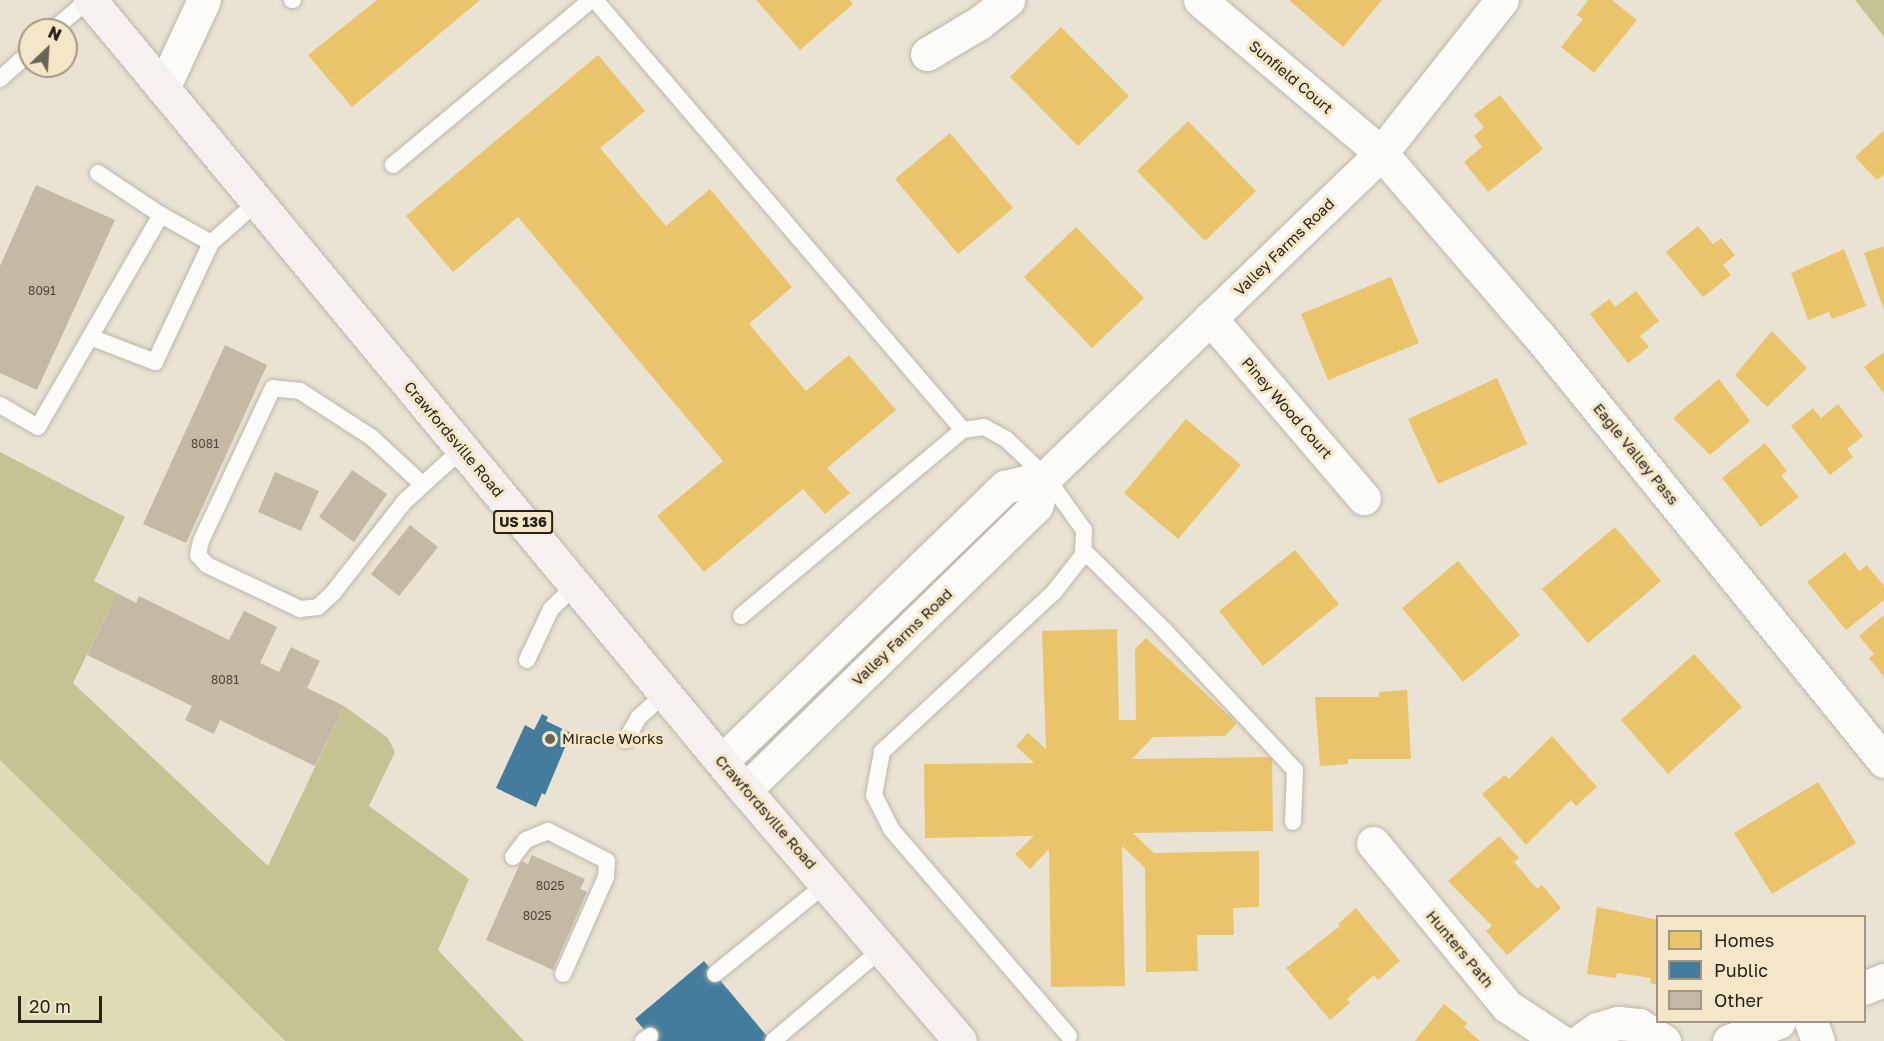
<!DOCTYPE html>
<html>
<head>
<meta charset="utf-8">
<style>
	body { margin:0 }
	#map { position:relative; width:1884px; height:1041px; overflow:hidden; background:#eae2d3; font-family:"Golos Text",sans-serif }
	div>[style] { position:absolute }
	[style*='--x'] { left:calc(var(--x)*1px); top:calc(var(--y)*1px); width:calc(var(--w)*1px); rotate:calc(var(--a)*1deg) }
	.green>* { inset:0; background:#dedcb5 }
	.forest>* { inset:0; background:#c5c394 }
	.homes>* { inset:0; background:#e9c46a }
	.public>* { inset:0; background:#457b9d }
	.building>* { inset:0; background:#c3b9a5 }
	.roads { filter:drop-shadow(0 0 2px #bdb7aa) drop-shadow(0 0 2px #bdb7aa) }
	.lane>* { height:16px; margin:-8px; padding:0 8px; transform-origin:8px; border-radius:8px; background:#fcfbf8 }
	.street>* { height:33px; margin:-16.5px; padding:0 16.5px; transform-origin:16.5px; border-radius:16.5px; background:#fcfbf8 }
	.primary>* { height:33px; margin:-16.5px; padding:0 16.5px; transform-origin:16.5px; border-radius:16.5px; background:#f6f0ee }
	.dots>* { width:16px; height:16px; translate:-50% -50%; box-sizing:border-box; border:3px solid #f4e6c9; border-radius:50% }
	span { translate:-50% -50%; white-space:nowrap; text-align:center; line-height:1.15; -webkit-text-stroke:6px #f4e6c9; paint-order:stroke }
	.number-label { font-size:12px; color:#4e473a }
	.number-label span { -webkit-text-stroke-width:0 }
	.shield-label span { padding:2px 4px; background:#f4e6c9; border:2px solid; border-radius:4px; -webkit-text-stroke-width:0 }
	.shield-label { font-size:14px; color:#272117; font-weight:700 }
	.street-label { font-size:15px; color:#272117 }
	.poi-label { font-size:15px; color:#272117 }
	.left { translate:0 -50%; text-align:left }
	.legend { position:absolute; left:1656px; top:915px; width:210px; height:108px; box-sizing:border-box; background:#f4e6c9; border:2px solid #a29782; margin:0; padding:8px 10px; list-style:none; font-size:18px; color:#272117 }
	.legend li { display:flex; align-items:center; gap:12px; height:30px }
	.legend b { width:30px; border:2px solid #a29782 }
	.north { position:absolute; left:18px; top:18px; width:60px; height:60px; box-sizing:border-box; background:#f4e6c9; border:2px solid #a29782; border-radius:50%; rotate:25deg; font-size:16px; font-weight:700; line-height:24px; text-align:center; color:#272117 }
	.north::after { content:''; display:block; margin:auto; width:21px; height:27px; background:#6b6559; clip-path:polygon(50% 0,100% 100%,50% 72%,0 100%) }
	.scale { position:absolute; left:18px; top:996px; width:84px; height:27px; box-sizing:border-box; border:3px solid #272117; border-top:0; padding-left:8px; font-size:18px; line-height:21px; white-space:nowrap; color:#272117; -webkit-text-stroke:4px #f4e6c9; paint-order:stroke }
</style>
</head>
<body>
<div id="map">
	<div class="green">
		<i style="clip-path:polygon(0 760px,284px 1041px,0 1041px)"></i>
	</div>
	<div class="forest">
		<i style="clip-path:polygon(1855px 0,1884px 0,1884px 37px)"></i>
		<i style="clip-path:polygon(0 452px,125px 517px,94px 581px,117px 593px,73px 683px,268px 866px,344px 706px,388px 738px,395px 752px,369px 806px,469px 879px,438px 950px,524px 1041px,285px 1041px,0 760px)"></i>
	</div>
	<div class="homes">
		<i style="clip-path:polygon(377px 0,480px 0,352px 107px,308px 55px)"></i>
		<i style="clip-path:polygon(756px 0,850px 0,853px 4px,800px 50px)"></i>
		<i style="clip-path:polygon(1289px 0,1382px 0,1343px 47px)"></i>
		<i style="clip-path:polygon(1588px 0,1612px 0,1637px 20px,1594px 73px,1561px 47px,1583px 19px,1577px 15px)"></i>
		<i style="clip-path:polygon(1061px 27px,1129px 96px,1078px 146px,1010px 77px)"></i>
		<i style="clip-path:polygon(598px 55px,645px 111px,600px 148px,666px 226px,710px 189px,792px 287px,749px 324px,806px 391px,849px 355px,896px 410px,827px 468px,850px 493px,825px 514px,803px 489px,704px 572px,657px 516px,723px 461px,518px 217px,453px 272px,406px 216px)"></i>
		<i style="clip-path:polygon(1500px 95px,1543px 149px,1488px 192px,1464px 162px,1482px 147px,1474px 136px,1484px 127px,1474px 115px)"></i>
		<i style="clip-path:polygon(1188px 121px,1256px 191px,1205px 241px,1137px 171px)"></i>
		<i style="clip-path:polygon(1884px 130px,1884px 174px,1877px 180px,1855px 157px)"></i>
		<i style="clip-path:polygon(950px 133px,1013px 208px,958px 254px,895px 179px)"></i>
		<i style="clip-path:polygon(1698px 226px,1713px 244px,1721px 238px,1735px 255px,1723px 265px,1731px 275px,1703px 297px,1666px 252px)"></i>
		<i style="clip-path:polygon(1076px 227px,1144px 298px,1092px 348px,1024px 277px)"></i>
		<i style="clip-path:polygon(1884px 246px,1884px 310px,1864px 253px)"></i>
		<i style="clip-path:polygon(1844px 249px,1866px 306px,1832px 319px,1829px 312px,1808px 320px,1791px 273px)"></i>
		<i style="clip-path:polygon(1391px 277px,1419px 343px,1328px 380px,1301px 314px)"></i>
		<i style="clip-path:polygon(1636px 291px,1659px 321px,1640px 336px,1649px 347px,1628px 363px,1590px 314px,1609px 299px,1615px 307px)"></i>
		<i style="clip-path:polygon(1772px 331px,1807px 368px,1767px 407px,1735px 375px)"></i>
		<i style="clip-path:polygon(1884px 352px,1884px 394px,1864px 367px)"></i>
		<i style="clip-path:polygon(1497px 378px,1527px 444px,1438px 484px,1408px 419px)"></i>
		<i style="clip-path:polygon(1719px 379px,1750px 421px,1710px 455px,1673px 418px)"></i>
		<i style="clip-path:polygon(1838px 404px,1863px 436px,1847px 449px,1853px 457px,1830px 475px,1791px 426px,1813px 408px,1821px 418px)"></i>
		<i style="clip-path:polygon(1186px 419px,1241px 465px,1178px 539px,1124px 493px)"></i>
		<i style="clip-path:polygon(1765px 443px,1787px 471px,1781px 476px,1799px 497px,1761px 527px,1722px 478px)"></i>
		<i style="clip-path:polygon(1615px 527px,1661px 581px,1588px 643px,1542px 589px)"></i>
		<i style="clip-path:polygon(1295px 550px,1339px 604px,1263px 666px,1219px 611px)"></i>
		<i style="clip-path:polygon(1845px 552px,1859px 571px,1867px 565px,1884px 586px,1884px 600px,1846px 630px,1807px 582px)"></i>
		<i style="clip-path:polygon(1458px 561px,1520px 635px,1463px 682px,1402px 608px)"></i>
		<i style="clip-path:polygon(1884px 615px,1884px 677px,1869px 658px,1874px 654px,1859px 636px)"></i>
		<i style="clip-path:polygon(1117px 629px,1119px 720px,1136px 720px,1135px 649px,1146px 638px,1237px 723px,1225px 736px,1153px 737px,1132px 759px,1272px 757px,1273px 831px,1133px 833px,1154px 853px,1259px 851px,1259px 907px,1233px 908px,1234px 935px,1197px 935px,1198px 971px,1146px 972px,1145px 868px,1122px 846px,1125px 986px,1051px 987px,1049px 849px,1030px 869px,1015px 854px,1034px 836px,925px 838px,924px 764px,1034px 763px,1016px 746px,1028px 733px,1046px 749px,1042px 631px)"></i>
		<i style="clip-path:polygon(1694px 654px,1742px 707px,1668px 774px,1621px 720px)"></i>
		<i style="clip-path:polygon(1407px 690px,1411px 759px,1348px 759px,1348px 764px,1320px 766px,1315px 697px,1379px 697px,1379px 692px)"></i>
		<i style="clip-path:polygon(1552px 736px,1597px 787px,1576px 806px,1571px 800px,1526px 845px,1482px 794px,1505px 775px,1509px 779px)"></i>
		<i style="clip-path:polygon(1818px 782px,1856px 843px,1772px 894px,1734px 833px)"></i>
		<i style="clip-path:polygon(1499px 836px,1519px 858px,1514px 862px,1537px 889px,1542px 885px,1561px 908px,1507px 955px,1486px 931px,1492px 926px,1448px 881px)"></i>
		<i style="clip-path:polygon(1597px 907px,1658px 920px,1658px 985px,1650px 983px,1651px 978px,1617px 973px,1616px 978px,1587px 974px)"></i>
		<i style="clip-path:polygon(1356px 908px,1400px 961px,1378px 980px,1374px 975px,1347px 999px,1350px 1003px,1330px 1020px,1286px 968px,1340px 926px,1338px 924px)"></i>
		<i style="clip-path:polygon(1444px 1004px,1467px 1023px,1464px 1027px,1480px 1041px,1415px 1041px)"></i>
	</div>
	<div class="public">
		<i style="clip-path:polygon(542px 714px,548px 717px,546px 721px,571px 733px,545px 795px,542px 793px,536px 807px,496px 788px,525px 725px,534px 730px)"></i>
		<i style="clip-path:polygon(704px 961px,771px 1041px,654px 1041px,635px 1019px)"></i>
	</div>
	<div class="building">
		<i style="clip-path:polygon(36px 185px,115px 220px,37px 390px,0 373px,0 266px)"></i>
		<i style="clip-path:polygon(225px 345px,267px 365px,186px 543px,143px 524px)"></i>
		<i style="clip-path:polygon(352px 470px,387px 494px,354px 542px,319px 517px)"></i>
		<i style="clip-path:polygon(275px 472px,319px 491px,301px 531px,258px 512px)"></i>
		<i style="clip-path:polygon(410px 525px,438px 547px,399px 596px,371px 574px)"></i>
		<i style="clip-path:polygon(117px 593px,136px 603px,139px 596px,229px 640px,244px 611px,277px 627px,260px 663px,279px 672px,291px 647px,320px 661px,307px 688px,344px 706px,315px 766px,220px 720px,214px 734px,185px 720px,192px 706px,87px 655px)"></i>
		<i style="clip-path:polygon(532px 855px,585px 879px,580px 889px,587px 892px,553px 970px,486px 940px,521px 861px,528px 864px)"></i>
	</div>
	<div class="roads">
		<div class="lane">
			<i style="--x:292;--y:0;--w:1;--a:0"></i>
			<i style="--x:595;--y:0;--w:566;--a:49.44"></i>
			<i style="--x:53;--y:30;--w:46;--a:-40.6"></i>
			<i style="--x:0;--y:79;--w:40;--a:-42"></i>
			<i style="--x:393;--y:165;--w:258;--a:-39.8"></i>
			<i style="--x:98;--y:173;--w:76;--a:33.7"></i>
			<i style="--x:90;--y:337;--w:70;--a:21"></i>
			<i style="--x:155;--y:362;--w:132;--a:-64.8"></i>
			<i style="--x:211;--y:243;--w:62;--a:-41.7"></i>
			<i style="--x:0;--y:405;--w:44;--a:30.1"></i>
			<i style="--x:38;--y:427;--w:245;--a:-59.9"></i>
			<i style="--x:161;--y:215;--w:57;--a:29.2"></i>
			<i style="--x:422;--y:484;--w:69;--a:-137.3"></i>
			<i style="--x:371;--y:437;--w:85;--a:-147.1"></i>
			<i style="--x:300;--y:391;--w:27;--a:-174"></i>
			<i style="--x:273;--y:388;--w:169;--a:115.2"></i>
			<i style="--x:201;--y:541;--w:14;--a:102"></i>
			<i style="--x:198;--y:555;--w:13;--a:48"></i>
			<i style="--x:207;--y:565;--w:103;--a:25.3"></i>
			<i style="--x:300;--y:609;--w:18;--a:-6"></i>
			<i style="--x:318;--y:607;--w:21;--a:-43"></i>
			<i style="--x:333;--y:593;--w:115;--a:-52"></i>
			<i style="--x:404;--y:502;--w:79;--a:-42.4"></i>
			<i style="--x:1083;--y:550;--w:114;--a:44.6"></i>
			<i style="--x:1164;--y:630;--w:192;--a:46.9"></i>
			<i style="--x:1295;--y:770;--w:52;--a:92.2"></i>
			<i style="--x:741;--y:616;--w:290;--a:-40"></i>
			<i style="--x:963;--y:430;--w:21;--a:-8"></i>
			<i style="--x:984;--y:427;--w:26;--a:29"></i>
			<i style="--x:1007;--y:440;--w:54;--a:43.5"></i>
			<i style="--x:1046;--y:477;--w:65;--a:54.4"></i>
			<i style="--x:1084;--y:530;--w:25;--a:92"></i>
			<i style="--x:1083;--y:555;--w:47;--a:128.1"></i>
			<i style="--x:1054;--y:592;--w:235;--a:137.1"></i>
			<i style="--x:882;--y:752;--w:44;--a:100.5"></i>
			<i style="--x:874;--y:795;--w:38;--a:63"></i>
			<i style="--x:891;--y:829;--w:273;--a:49.3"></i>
			<i style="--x:527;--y:660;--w:56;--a:-64.8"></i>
			<i style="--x:551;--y:609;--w:35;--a:-44"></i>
			<i style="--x:626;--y:740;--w:26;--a:-61"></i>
			<i style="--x:639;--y:717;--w:36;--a:-42"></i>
			<i style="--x:513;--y:857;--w:21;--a:-53"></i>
			<i style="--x:526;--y:840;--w:24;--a:-22"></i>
			<i style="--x:548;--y:831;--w:66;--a:27"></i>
			<i style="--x:607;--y:861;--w:16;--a:94"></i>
			<i style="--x:606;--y:877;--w:106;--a:113.9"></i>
			<i style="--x:715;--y:974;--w:144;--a:-39.1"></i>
			<i style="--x:643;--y:1041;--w:9;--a:-36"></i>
			<i style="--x:773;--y:1041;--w:143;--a:-40.2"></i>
		</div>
		<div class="street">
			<i style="--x:1200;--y:0;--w:237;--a:40.2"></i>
			<i style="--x:1381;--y:153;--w:243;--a:49.2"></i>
			<i style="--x:1540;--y:337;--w:546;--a:50.95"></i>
			<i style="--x:927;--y:54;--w:61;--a:-30.8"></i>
			<i style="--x:979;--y:23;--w:37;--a:-38"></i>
			<i style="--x:163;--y:88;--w:97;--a:-65"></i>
			<i style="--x:1210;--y:318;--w:237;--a:49.5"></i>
			<i style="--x:722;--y:761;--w:394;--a:-44.1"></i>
			<i style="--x:1005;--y:487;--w:42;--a:-13.7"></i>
			<i style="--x:745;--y:790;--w:407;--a:-44.3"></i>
			<i style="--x:1036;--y:506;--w:31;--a:-71"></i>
			<i style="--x:1046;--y:477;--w:466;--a:-44"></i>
			<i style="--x:1381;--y:153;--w:195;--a:-51.7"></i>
			<i style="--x:1373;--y:843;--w:211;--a:50.6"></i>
			<i style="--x:1507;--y:1006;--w:64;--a:33.4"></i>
			<i style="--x:1864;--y:988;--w:22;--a:-22"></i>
			<i style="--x:1811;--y:1022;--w:20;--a:70"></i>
			<i style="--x:1580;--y:1041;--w:21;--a:-35"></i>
			<i style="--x:1597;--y:1029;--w:22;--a:-16"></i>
			<i style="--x:1618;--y:1023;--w:21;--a:5"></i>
			<i style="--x:1639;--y:1025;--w:30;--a:33"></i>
			<i style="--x:1729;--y:1041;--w:53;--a:-20.8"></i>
		</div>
		<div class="primary">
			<i style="--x:90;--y:0;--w:1026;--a:50.34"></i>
			<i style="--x:745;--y:790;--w:330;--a:49.4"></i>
		</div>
	</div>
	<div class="dots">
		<i style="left:550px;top:739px;background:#6b6559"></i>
	</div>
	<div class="number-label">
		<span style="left:42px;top:291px">8091</span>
		<span style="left:205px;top:444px">8081</span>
		<span style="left:225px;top:680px">8081</span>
		<span style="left:550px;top:886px">8025</span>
		<span style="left:537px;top:916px">8025</span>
	</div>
	<div class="shield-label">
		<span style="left:523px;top:522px">US 136</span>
	</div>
	<div class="street-label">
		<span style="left:1291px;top:77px;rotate:40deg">Sunfield Court</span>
		<span style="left:1284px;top:247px;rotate:-44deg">Valley Farms Road</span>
		<span style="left:1287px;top:408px;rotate:49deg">Piney Wood Court</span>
		<span style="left:454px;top:439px;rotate:50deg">Crawfordsville Road</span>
		<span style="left:1636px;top:454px;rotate:51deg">Eagle Valley Pass</span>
		<span style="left:902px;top:637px;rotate:-44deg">Valley Farms Road</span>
		<span style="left:766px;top:812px;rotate:49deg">Crawfordsville Road</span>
		<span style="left:1460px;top:949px;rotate:50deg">Hunters Path</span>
	</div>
	<div class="poi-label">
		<span class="left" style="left:562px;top:739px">Miracle Works</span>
	</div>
	<ul class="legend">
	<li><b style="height:16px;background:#e9c46a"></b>Homes</li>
	<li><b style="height:16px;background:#457b9d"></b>Public</li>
	<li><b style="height:16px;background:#c3b9a5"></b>Other</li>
	</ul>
	<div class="north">N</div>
	<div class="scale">20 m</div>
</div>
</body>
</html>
